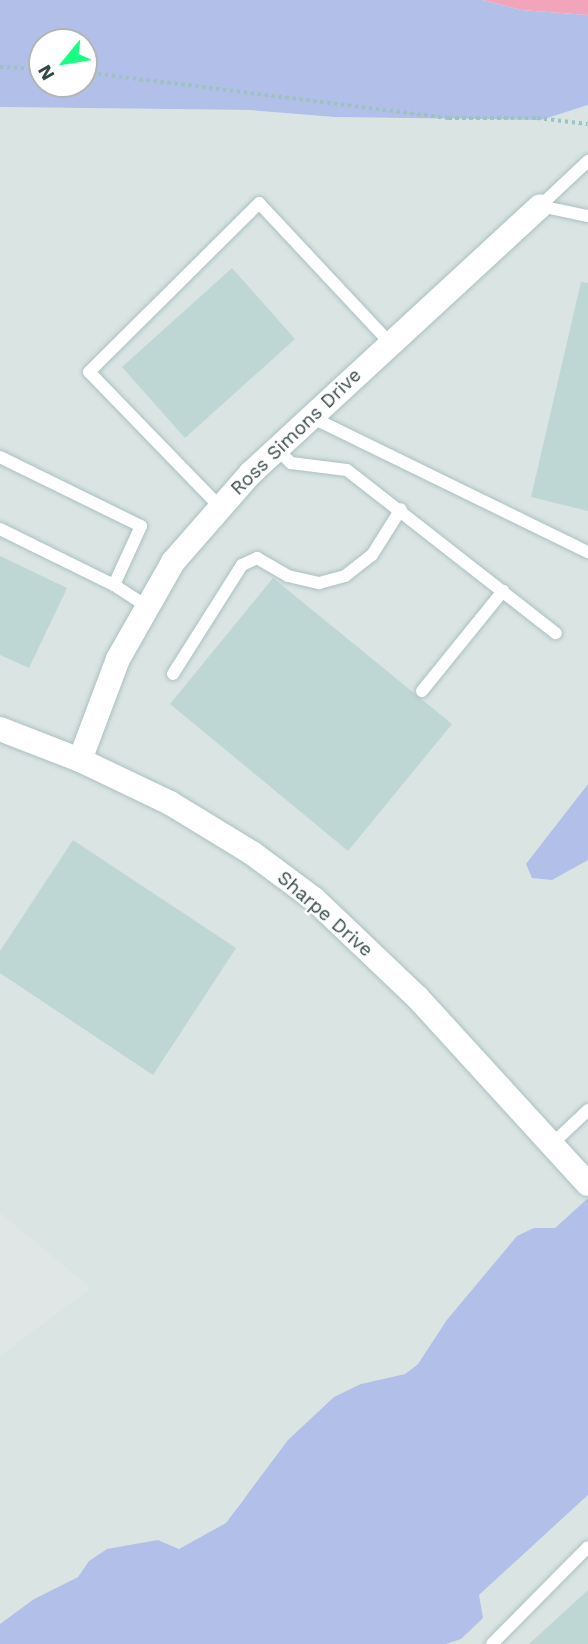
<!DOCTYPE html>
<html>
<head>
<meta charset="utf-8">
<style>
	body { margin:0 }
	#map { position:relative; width:588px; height:1644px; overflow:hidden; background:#e9f5f5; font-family:"Work Sans",sans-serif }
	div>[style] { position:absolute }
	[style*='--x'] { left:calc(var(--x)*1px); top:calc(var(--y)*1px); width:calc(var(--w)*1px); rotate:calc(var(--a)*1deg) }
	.industrial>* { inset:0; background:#dae4e3 }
	.green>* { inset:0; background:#b1bfe9 }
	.parking>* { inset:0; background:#e0e6e5 }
	.water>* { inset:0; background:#f2a4ba }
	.building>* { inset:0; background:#bed7d4 }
	.path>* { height:3.5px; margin-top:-1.75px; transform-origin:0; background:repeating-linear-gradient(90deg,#9cc3c1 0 3.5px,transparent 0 7px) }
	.roads { filter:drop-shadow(0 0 2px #abc0c0) drop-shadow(0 0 2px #abc0c0) }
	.service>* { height:12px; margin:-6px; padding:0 6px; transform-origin:6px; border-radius:6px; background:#fff }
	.minor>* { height:24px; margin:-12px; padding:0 12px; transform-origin:12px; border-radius:12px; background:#fff }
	span { translate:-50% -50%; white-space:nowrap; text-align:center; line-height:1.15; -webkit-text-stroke:5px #fff; paint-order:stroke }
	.street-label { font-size:19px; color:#374947 }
	.north { position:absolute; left:28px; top:28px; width:70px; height:70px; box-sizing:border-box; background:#fff; border:2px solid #afb6b5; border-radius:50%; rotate:240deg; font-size:19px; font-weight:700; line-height:28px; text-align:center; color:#374947 }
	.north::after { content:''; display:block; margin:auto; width:24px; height:32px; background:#17fe80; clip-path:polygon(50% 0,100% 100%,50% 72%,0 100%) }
</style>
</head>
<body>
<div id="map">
	<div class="industrial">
		<i style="clip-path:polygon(588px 105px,588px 784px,532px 858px,588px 860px,588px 1198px,555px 1228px,534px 1228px,446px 1321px,418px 1364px,405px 1374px,361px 1384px,242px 1500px,227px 1523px,179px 1549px,158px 1540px,89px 1561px,78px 1577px,34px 1599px,0 1624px,0 107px,249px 110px,334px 117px,541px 120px)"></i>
		<i style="clip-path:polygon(588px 1495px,588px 1644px,446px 1644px,479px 1595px)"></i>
	</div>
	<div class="green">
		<i style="clip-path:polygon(evenodd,0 0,483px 0,521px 10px,588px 15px,588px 105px,541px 120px,334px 117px,249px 110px,0 107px,0 0,42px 42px,84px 42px,84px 84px,42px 84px,42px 42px)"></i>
		<i style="clip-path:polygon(588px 784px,588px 860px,552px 880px,532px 878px,526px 864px)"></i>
		<i style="clip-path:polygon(588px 1198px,588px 1495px,479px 1595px,483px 1618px,461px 1639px,446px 1644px,0 1644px,0 1624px,34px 1599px,78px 1577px,89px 1561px,107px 1549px,158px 1540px,179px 1549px,226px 1523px,288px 1440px,334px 1397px,361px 1384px,405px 1374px,418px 1364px,446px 1321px,517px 1236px,534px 1228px,555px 1228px)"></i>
	</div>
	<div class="parking">
		<i style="clip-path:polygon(0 1213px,91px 1288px,0 1356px)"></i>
	</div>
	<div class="water">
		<i style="clip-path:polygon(483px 0,588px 0,588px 15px,521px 10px)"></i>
	</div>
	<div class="building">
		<i style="clip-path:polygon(232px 268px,295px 339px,185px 438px,122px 367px)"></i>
		<i style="clip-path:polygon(581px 282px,588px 283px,588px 511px,531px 497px)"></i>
		<i style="clip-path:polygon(0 556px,67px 588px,29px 668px,0 655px)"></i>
		<i style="clip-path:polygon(273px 578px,452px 724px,348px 851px,170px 704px)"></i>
		<i style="clip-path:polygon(73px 840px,236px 948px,153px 1075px,0 973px,0 951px)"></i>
		<i style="clip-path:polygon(588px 1590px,588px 1644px,529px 1644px)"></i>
	</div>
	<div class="path">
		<i style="--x:0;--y:67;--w:42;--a:2.7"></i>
		<i style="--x:84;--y:72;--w:367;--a:7.2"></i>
		<i style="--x:448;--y:118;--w:89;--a:0"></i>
		<i style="--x:537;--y:118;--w:51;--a:6.7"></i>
	</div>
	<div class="roads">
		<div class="service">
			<i style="--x:540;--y:206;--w:66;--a:-43.2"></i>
			<i style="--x:540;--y:206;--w:49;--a:11.8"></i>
			<i style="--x:311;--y:417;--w:308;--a:26"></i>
			<i style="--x:277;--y:449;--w:20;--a:45"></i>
			<i style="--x:291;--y:463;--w:56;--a:7.1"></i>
			<i style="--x:347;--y:470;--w:265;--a:38"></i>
			<i style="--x:0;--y:457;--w:157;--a:26.1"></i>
			<i style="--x:141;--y:526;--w:65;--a:114.6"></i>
			<i style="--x:220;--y:507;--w:188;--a:-134.1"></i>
			<i style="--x:89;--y:372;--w:240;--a:-44.8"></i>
			<i style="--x:259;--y:203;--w:190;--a:46.9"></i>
			<i style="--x:0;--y:529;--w:127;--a:26.2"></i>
			<i style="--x:114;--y:585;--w:37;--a:33"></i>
			<i style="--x:173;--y:674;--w:129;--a:-57.7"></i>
			<i style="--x:242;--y:565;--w:17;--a:-25"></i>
			<i style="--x:257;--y:558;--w:36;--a:30"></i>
			<i style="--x:288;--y:576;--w:32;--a:13"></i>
			<i style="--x:319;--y:583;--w:27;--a:-15"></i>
			<i style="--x:345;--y:576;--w:34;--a:-38"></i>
			<i style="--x:372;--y:555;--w:54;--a:-57.8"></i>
			<i style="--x:422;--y:691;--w:129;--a:-51"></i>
			<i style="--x:551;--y:1145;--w:51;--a:-43.4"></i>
			<i style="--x:492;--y:1644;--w:136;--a:-45.3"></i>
		</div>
		<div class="minor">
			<i style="--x:0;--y:729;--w:86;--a:21.2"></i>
			<i style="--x:80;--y:760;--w:100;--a:25.5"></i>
			<i style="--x:170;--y:803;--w:96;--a:31.4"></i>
			<i style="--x:252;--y:853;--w:77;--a:36.6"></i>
			<i style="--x:314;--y:899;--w:142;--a:43.6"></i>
			<i style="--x:417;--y:997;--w:253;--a:47.6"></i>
			<i style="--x:80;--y:760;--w:108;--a:-69.4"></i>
			<i style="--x:118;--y:659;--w:112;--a:-60.4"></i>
			<i style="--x:173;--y:562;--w:118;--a:-48.8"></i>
			<i style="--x:251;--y:473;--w:393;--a:-42.7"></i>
		</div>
	</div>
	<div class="street-label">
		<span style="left:296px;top:432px;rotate:-44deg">Ross Simons Drive</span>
		<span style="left:325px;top:914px;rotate:41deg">Sharpe Drive</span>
	</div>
	<div class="north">N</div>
</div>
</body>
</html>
